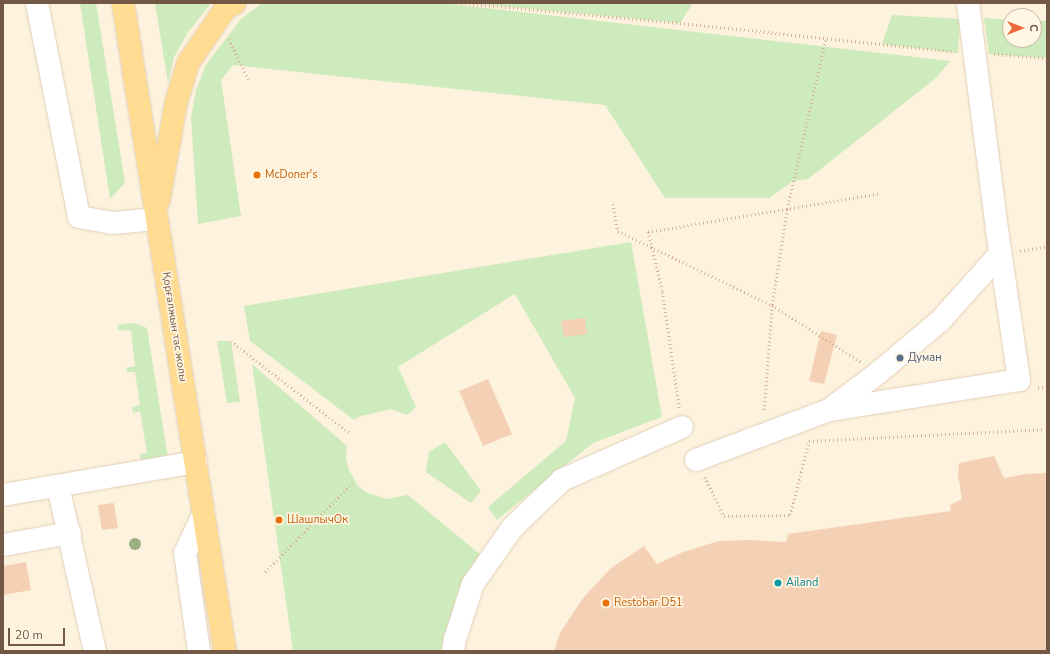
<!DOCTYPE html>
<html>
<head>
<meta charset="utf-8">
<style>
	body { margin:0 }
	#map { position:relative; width:1050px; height:654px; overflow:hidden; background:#fdf2dd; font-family:"Nunito Sans",sans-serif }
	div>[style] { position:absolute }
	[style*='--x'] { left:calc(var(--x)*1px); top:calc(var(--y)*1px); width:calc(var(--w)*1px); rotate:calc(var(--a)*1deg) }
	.green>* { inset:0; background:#cdebbc }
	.building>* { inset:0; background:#f4d0b4 }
	.path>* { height:2.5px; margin-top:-1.25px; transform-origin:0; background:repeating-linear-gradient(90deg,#d8b397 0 1px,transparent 0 4px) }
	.roads { filter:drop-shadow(0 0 1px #e1ceb9) drop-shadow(0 0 1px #e1ceb9) }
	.minor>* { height:22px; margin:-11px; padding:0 11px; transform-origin:11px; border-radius:11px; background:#fff }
	.major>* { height:22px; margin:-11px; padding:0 11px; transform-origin:11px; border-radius:11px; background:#ffdc92 }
	.trees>* { width:12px; height:12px; margin:-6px; border-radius:50%; background:#9cb084 }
	.dots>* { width:11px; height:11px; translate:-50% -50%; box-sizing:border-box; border:2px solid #fff6e4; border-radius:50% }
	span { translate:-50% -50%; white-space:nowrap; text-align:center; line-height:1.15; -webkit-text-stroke:3px #fff6e4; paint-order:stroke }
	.food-label { font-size:11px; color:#c56008 }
	.left { translate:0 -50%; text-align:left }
	.street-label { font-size:11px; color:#735845 }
	.service-label { font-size:11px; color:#4e5e75 }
	.culture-label { font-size:11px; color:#0d838f }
	.frame { position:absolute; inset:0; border:4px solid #735845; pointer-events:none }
	.north { position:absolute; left:1002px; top:8px; width:40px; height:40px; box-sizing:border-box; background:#fff6e4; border:1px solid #c7b7a4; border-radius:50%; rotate:90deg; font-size:11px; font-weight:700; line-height:16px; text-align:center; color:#735845 }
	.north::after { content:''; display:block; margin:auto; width:14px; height:18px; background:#ee6b3b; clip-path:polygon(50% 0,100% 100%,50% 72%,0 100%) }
	.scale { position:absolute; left:8px; top:628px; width:57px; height:18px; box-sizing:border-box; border:2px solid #735845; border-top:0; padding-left:5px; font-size:12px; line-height:14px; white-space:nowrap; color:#735845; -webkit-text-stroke:3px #fff6e4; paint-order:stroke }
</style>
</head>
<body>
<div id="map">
	<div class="green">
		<i style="clip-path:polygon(80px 3px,96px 3px,125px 183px,110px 199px)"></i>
		<i style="clip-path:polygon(155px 3px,208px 3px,210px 5px,188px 32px,174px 57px,168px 83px)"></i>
		<i style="clip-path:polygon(262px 3px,442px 3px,950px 61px,936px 78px,808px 179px,793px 181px,769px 198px,665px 198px,605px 105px,233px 65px,221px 80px,241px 216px,198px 224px,191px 117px,196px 90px,206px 65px,240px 20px)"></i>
		<i style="clip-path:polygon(468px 3px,693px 3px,680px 23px)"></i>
		<i style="clip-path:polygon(892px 15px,960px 19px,958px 53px,882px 44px)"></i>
		<i style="clip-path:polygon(984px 18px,1010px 20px,1010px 40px,1034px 40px,1034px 21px,1047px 21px,1047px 58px,989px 54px)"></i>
		<i style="clip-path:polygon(631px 242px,662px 417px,593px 443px,497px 520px,488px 507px,566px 441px,575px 398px,515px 294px,398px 367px,416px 407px,407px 415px,391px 409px,361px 416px,354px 420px,250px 341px,244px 306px)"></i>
		<i style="clip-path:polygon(134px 323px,147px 328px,168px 458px,141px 465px,140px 454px,147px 453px,140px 411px,133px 413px,132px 407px,140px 405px,135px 372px,127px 372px,126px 368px,135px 366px,131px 331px,118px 330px,118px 325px)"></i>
		<i style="clip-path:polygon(217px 341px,231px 341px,240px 402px,227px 403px)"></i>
		<i style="clip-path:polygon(252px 364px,347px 446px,346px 457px,348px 468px,358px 486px,367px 493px,387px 499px,408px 495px,481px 555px,458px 592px,441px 651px,293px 651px)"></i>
		<i style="clip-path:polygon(445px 442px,481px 491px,471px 503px,426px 472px,429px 452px)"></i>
	</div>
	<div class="building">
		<i style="clip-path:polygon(585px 318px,587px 334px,564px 337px,561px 321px)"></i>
		<i style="clip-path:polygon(821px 331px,837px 335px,824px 384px,809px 381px)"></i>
		<i style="clip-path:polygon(488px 379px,512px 434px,483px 446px,459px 391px)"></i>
		<i style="clip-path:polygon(994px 456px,1004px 478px,1026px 474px,1047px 473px,1047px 651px,554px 651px,560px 633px,583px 598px,611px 568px,644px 546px,657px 564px,683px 552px,719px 541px,749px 540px,786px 542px,788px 534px,951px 511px,950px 505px,962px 499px,958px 475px,959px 463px)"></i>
		<i style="clip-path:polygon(114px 503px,118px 528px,102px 530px,98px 505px)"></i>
		<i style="clip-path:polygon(26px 562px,31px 590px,3px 595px,3px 566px)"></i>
	</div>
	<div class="path">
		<i style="--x:461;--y:3;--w:220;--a:5.2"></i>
		<i style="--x:680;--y:23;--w:276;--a:6"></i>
		<i style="--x:229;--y:39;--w:46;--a:64"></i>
		<i style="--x:994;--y:54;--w:53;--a:4.3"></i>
		<i style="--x:613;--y:204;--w:27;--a:80"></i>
		<i style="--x:618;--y:231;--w:171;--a:25.7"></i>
		<i style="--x:772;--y:305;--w:106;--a:32.6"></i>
		<i style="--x:1020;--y:251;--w:27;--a:-10"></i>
		<i style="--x:231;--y:341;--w:152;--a:37.8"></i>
		<i style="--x:1038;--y:388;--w:9;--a:-13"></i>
		<i style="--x:679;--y:408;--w:118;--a:-98.3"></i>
		<i style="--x:662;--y:291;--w:61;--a:-103.3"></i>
		<i style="--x:648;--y:232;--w:235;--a:-9.5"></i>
		<i style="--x:764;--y:410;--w:105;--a:-85.6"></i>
		<i style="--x:772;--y:305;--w:97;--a:-81.1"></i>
		<i style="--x:787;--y:209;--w:175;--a:-77.2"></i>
		<i style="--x:705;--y:477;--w:43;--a:64"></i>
		<i style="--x:724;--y:516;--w:66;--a:-0.9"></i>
		<i style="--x:790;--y:515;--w:76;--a:-75.6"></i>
		<i style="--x:809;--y:441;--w:234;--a:-2.9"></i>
		<i style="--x:265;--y:572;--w:127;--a:-45.6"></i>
	</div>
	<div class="roads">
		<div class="minor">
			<i style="--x:37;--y:3;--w:218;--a:78.9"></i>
			<i style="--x:79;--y:217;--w:35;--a:10"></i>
			<i style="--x:113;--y:223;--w:43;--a:-5.3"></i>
			<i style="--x:968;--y:3;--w:235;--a:82.7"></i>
			<i style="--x:998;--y:236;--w:146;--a:81.7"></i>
			<i style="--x:1019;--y:380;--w:192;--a:171"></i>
			<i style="--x:829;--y:410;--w:61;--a:-37.1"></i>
			<i style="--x:878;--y:373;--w:81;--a:-40"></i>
			<i style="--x:940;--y:321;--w:90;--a:-48.2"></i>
			<i style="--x:696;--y:460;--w:142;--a:-20.6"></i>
			<i style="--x:58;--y:486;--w:169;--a:77.4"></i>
			<i style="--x:3;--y:495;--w:196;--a:-9.7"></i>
			<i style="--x:3;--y:545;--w:68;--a:-10.2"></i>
			<i style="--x:199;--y:651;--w:99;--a:-98.1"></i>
			<i style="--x:185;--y:553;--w:44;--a:-64.6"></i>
			<i style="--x:453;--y:651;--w:12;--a:-81"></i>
			<i style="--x:455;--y:639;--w:58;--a:-71.9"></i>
			<i style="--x:473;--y:584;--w:68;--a:-55.1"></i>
			<i style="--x:512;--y:528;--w:69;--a:-43.8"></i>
			<i style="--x:562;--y:480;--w:131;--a:-23.8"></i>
		</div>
		<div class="major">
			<i style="--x:123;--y:3;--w:656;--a:81.05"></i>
			<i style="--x:159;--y:200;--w:98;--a:-80.1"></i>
			<i style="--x:176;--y:103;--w:42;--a:-73.3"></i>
			<i style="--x:188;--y:63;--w:67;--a:-55.4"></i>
			<i style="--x:226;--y:8;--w:10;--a:-29"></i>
		</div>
	</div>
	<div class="trees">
		<i style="left:135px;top:544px"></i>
	</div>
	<div class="dots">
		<i style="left:257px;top:175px;background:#e8710a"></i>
		<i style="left:900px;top:358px;background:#5c6f8a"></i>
		<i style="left:279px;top:520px;background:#e8710a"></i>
		<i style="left:778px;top:583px;background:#0f9aa8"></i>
		<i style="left:606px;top:603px;background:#e8710a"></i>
	</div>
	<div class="food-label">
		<span class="left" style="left:265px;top:175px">McDoner's</span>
		<span class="left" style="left:287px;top:520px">ШашлычОк</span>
		<span class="left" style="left:614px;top:603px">Restobar D51</span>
	</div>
	<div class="street-label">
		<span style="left:174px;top:327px;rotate:81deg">Қорғалжын тас жолы</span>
	</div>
	<div class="service-label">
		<span class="left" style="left:908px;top:358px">Думан</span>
	</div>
	<div class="culture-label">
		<span class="left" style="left:786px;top:583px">Ailand</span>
	</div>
	<div class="frame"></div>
	<div class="north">С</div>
	<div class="scale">20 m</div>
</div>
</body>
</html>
